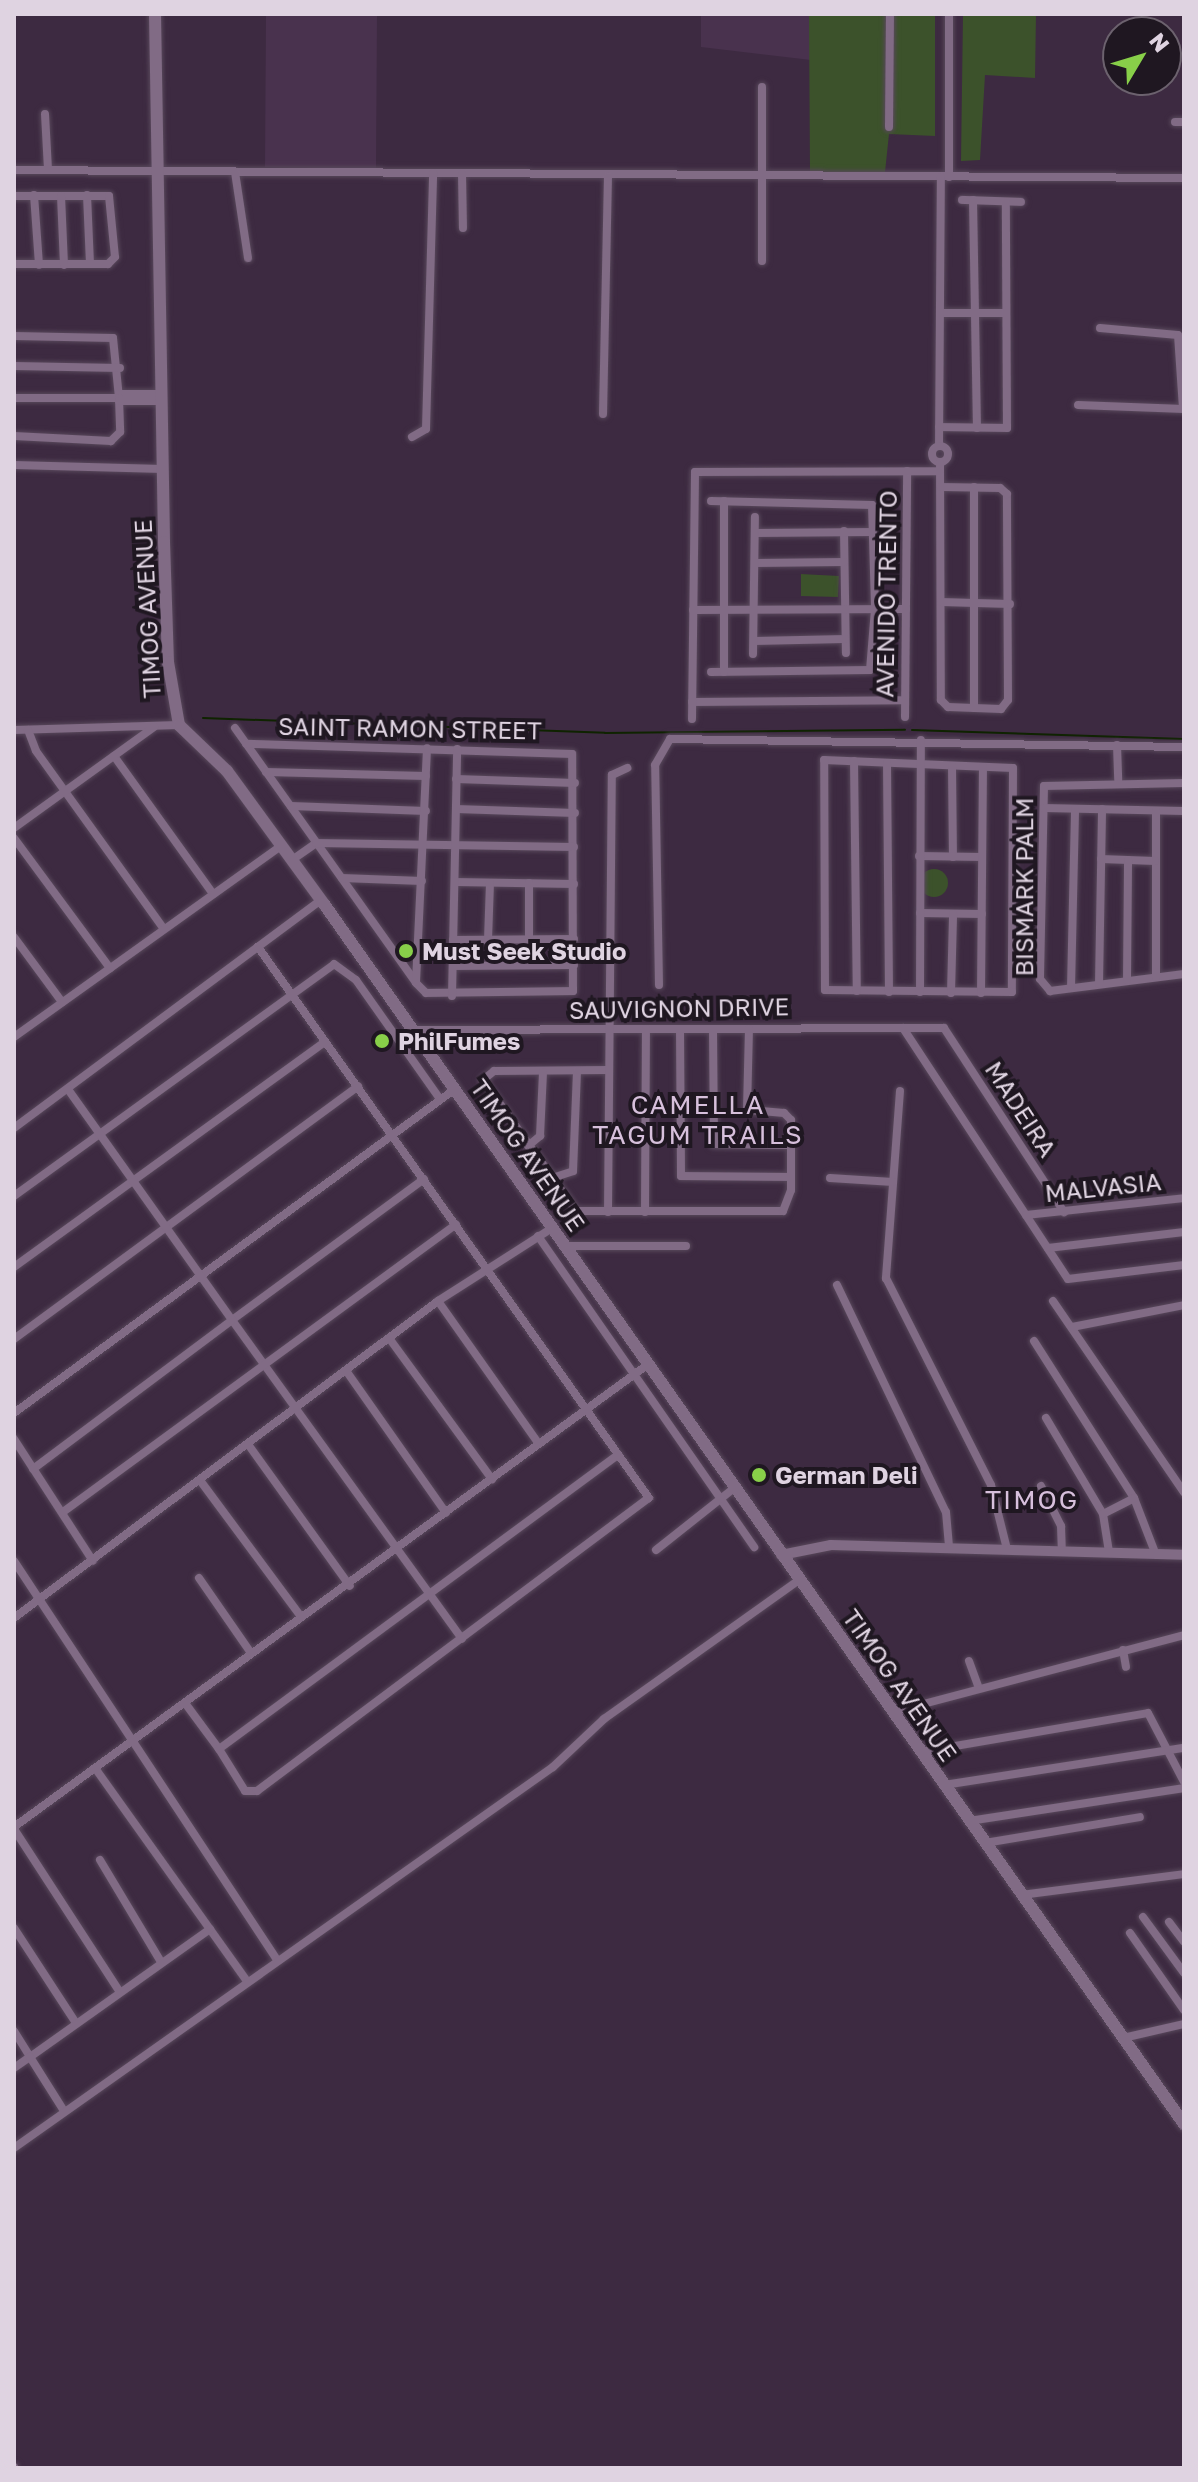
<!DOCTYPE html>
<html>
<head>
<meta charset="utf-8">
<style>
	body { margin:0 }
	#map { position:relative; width:1198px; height:2482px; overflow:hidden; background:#3d2a41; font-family:"Golos Text",sans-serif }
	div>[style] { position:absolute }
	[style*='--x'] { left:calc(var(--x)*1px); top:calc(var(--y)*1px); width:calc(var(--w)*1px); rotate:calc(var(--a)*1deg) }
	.built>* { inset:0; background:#49324e }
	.green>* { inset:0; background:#3c522b }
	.round { border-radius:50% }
	.stream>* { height:2px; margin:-1px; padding:0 1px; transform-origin:1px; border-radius:1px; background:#0f2300 }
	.roads { filter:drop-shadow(0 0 2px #58485b) drop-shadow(0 0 2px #58485b) }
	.minor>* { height:8px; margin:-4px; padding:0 4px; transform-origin:4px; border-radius:4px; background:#816b85 }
	.minor>.ring { margin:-4px; padding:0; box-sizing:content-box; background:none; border:8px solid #816b85; border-radius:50% }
	.tertiary>* { height:10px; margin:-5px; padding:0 5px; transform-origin:5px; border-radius:5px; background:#816b85 }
	.secondary>* { height:12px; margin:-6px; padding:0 6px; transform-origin:6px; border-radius:6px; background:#816b85 }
	.dots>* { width:22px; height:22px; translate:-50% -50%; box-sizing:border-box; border:4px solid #1f1721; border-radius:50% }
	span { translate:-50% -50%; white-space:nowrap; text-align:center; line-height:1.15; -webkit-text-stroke:8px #1f1721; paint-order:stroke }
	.street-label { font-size:24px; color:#dfd3e1 }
	.poi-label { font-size:24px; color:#dfd3e1; font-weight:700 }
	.left { translate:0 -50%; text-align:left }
	.neighbourhood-label { font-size:26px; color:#d7c0dc; letter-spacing:2px }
	.frame { position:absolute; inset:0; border:16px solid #dfd3e1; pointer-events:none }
	.north { position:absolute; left:1102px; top:16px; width:80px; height:80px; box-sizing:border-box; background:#1f1721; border:2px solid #6c626e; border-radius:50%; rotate:52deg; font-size:22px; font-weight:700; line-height:32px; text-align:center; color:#dfd3e1 }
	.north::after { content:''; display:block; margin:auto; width:28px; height:36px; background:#88cf49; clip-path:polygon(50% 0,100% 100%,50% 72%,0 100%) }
</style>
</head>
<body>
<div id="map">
	<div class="built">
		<i style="clip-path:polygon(266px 14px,377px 14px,376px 169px,265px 167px)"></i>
		<i style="clip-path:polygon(701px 14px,810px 14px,811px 60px,701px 47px)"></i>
	</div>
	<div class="green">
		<i style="clip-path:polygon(809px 14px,935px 14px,935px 136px,889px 134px,885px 172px,810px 172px)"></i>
		<i style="clip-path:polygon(963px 14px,1036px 14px,1035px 78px,985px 75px,980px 160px,961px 161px)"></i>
		<i style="clip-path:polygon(801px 574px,839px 576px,838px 597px,801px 596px)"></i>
		<i class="round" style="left:920px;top:869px;width:28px;height:28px"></i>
	</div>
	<div class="stream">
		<i style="--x:203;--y:718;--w:402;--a:2.1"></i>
		<i style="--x:605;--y:733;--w:300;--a:-0.6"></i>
		<i style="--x:912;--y:730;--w:272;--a:1.9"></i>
	</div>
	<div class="roads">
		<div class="minor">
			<i style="--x:45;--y:114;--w:55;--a:86.9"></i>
			<i style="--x:1175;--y:122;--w:9;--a:0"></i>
			<i style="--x:889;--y:127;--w:113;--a:-89.5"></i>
			<i style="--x:14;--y:170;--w:1170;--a:0.39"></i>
			<i style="--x:235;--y:172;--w:87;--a:81.4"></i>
			<i style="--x:462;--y:173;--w:55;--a:89"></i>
			<i style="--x:949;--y:177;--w:163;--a:-90"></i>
			<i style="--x:34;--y:195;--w:70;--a:85.9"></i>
			<i style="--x:87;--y:195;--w:69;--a:87.5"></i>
			<i style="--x:14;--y:196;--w:95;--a:0"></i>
			<i style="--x:109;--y:196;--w:61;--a:84.4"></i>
			<i style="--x:115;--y:257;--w:10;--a:135"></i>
			<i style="--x:108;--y:264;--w:94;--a:180"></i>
			<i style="--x:61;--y:196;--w:69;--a:87.5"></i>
			<i style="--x:962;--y:200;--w:59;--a:1.9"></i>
			<i style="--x:973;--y:200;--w:228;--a:89"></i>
			<i style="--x:762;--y:261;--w:174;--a:-90"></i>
			<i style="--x:940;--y:313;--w:66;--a:0"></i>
			<i style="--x:1100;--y:328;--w:78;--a:5.1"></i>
			<i style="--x:1178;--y:335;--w:74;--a:86.1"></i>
			<i style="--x:14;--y:336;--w:99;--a:1.2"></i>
			<i style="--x:113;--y:338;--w:60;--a:84.3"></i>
			<i style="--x:14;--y:366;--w:106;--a:1.1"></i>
			<i style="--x:119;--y:394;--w:44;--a:0"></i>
			<i style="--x:14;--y:398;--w:105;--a:0"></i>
			<i style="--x:119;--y:398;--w:34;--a:88"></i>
			<i style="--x:120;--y:432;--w:13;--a:135"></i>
			<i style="--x:111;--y:441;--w:97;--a:-177"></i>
			<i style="--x:119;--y:401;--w:44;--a:0"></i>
			<i style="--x:1078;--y:405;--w:106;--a:2.2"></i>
			<i style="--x:603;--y:414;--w:238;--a:-88.8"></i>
			<i style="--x:939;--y:427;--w:68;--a:0.8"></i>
			<i style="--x:1007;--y:428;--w:226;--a:-90.3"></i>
			<i style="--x:412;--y:437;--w:16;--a:-30"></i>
			<i style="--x:426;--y:429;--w:256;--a:-88.4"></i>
			<i style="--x:939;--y:446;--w:269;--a:-89.6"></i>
			<i class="ring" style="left:932px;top:446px;width:8px;height:8px"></i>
			<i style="--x:940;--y:462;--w:238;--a:89.8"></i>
			<i style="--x:941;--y:700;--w:10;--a:45"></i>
			<i style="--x:948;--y:707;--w:53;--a:2.2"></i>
			<i style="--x:1001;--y:709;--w:11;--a:-52"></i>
			<i style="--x:1008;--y:700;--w:206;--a:-90.3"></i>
			<i style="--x:1007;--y:494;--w:9;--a:-139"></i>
			<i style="--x:1000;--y:488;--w:59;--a:-179"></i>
			<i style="--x:14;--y:465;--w:149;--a:1.5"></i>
			<i style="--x:711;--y:501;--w:161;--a:1.4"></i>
			<i style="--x:872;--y:505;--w:104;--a:88.3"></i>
			<i style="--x:875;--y:609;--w:61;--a:94.7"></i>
			<i style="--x:870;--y:670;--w:159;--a:179.3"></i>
			<i style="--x:844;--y:531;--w:122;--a:89.1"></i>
			<i style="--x:755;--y:533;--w:118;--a:-0.5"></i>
			<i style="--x:755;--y:563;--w:89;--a:-0.6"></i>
			<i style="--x:941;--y:602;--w:69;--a:1.7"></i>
			<i style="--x:693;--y:610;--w:213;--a:-0.3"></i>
			<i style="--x:754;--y:641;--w:91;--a:-1.3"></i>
			<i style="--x:753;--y:654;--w:137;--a:-89.2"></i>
			<i style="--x:724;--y:672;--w:171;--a:-90"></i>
			<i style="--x:692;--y:702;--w:213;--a:-0.5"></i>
			<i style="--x:974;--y:708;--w:221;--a:-90"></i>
			<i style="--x:905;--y:717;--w:246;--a:-89.5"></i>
			<i style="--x:692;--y:719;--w:247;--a:-89.3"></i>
			<i style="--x:695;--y:472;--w:245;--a:-0.2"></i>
			<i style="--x:235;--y:728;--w:313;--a:54.6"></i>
			<i style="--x:416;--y:983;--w:14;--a:45"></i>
			<i style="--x:426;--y:993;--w:147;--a:-0.8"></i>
			<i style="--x:573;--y:991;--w:237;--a:-90.2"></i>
			<i style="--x:572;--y:754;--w:326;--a:-178.2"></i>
			<i style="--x:14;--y:730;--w:165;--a:-1.7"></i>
			<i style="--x:28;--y:730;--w:22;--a:69"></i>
			<i style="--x:36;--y:751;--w:219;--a:54.3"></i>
			<i style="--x:1117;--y:745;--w:35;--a:88"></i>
			<i style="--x:114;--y:756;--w:170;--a:54.3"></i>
			<i style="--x:824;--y:760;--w:189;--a:2.4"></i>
			<i style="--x:1013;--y:768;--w:224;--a:90.3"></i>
			<i style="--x:1012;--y:992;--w:187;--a:-179.4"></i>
			<i style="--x:825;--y:990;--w:230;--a:-90.2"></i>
			<i style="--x:854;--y:761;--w:230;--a:89.3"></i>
			<i style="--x:887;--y:763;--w:229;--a:89.5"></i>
			<i style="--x:952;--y:766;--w:91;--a:89.4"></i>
			<i style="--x:266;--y:772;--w:160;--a:1.4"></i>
			<i style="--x:456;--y:779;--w:119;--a:1.9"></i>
			<i style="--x:1184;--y:783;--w:140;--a:178.8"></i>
			<i style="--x:1044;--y:786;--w:193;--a:91.2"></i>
			<i style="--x:1040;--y:979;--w:16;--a:50"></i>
			<i style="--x:1050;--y:991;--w:135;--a:-7.2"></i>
			<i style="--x:291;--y:806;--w:135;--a:2.1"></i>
			<i style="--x:1044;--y:808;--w:140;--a:1.2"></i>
			<i style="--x:456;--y:809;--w:119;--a:1.9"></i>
			<i style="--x:1156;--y:811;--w:166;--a:90"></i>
			<i style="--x:14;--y:828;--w:173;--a:-35.8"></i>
			<i style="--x:14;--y:838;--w:162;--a:53.6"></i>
			<i style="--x:919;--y:856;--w:63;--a:0.9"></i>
			<i style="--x:1101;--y:859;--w:54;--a:2.1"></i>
			<i style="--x:292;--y:860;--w:29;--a:-35"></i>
			<i style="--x:316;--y:843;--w:258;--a:0.9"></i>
			<i style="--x:342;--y:878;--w:80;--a:2.1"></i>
			<i style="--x:455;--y:882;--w:119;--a:1"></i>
			<i style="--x:920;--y:913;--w:62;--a:0.9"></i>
			<i style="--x:14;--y:937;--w:81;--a:53.6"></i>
			<i style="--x:453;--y:940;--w:121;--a:-0.5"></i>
			<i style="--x:488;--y:940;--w:57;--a:-88"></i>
			<i style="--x:529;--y:940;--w:57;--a:-90"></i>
			<i style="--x:453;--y:966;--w:121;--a:-0.5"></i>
			<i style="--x:1127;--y:980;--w:120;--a:-89.5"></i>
			<i style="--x:416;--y:982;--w:234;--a:-87.3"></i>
			<i style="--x:1099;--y:984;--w:175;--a:-89"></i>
			<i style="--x:659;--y:985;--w:220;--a:-91"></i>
			<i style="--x:655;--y:765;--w:30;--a:-60"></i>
			<i style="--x:670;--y:739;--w:514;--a:0.89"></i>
			<i style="--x:1071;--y:988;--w:179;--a:-88.7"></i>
			<i style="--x:920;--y:992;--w:252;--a:-89.8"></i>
			<i style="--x:951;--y:993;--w:79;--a:-88.5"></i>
			<i style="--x:981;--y:993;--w:226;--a:-89.5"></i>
			<i style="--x:452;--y:996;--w:247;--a:-88.8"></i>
			<i style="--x:903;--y:1028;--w:300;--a:56.7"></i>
			<i style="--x:1068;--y:1279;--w:117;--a:-6.9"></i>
			<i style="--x:680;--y:1029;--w:147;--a:89.6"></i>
			<i style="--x:681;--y:1176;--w:110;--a:0.5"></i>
			<i style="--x:713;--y:1029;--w:115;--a:89.5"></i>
			<i style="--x:714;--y:1144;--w:77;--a:0.7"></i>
			<i style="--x:413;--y:1030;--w:531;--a:-0.22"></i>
			<i style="--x:944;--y:1028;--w:220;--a:56.9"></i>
			<i style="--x:14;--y:1037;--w:330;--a:-35.6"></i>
			<i style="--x:608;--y:1070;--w:114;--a:179.5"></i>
			<i style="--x:494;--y:1071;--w:14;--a:141"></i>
			<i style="--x:483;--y:1080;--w:161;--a:54.6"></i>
			<i style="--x:576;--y:1211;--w:207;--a:0"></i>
			<i style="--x:783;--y:1211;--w:22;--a:-69"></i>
			<i style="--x:791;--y:1190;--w:70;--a:-90"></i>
			<i style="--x:791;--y:1120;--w:10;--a:-135"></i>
			<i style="--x:784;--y:1113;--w:37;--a:-175"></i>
			<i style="--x:747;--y:1110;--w:81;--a:-88.6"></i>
			<i style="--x:900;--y:1091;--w:188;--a:94.3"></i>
			<i style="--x:886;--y:1278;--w:232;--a:63.1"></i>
			<i style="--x:991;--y:1485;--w:66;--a:76"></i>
			<i style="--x:14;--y:1128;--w:382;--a:-36.6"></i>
			<i style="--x:528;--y:1146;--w:16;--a:-40"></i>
			<i style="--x:540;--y:1136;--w:64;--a:-87.3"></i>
			<i style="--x:552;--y:1178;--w:22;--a:-18"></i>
			<i style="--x:573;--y:1171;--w:100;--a:-87.7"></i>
			<i style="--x:830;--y:1178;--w:63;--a:3.6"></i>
			<i style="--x:424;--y:1179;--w:238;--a:143.7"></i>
			<i style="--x:232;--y:1320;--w:393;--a:54.2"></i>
			<i style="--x:14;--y:1196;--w:395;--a:-35.9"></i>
			<i style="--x:334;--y:964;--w:27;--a:36"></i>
			<i style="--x:356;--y:980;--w:146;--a:54.8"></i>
			<i style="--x:608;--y:1212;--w:437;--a:-89.5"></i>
			<i style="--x:612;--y:775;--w:17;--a:-25"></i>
			<i style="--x:645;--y:1212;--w:183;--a:-89.7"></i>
			<i style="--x:1026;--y:1215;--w:159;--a:-6.1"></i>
			<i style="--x:538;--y:1236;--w:379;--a:55.2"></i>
			<i style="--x:565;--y:1246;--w:121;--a:0"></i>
			<i style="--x:1048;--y:1248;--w:137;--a:-6.7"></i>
			<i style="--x:14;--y:1267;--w:384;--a:-35.9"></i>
			<i style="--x:837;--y:1285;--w:252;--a:64.4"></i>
			<i style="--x:946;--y:1512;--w:36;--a:85"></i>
			<i style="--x:438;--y:1301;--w:175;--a:54.8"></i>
			<i style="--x:1053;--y:1301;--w:232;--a:55.6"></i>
			<i style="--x:1072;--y:1327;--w:114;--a:-11.1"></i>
			<i style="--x:389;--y:1338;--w:175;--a:53.9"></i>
			<i style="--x:14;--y:1339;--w:427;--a:-36.3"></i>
			<i style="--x:1034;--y:1341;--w:186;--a:57.5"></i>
			<i style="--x:1134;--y:1498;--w:61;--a:68.9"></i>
			<i style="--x:347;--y:1372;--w:172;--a:54.9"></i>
			<i style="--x:14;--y:1413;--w:547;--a:-36.3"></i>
			<i style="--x:1046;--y:1418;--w:112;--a:59.3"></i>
			<i style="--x:1103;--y:1514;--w:39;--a:81"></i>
			<i style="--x:14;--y:1439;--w:145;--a:57.1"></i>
			<i style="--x:250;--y:1447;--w:171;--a:54.3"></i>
			<i style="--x:33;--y:1469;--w:249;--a:-36.8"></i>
			<i style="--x:232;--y:1320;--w:283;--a:-125.4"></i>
			<i style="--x:202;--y:1483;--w:167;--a:53.5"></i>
			<i style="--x:1041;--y:1486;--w:45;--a:63.4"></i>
			<i style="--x:1061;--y:1526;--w:25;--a:88"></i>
			<i style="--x:63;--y:1512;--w:487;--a:-36.2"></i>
			<i style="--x:1103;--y:1514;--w:35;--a:-27"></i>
			<i style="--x:656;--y:1550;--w:98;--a:-38.4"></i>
			<i style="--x:14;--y:1561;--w:478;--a:56.6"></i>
			<i style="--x:199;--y:1578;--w:91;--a:55.3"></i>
			<i style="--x:14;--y:1618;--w:529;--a:-36.78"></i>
			<i style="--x:438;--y:1301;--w:135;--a:-32.6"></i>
			<i style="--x:1123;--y:1650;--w:17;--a:80"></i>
			<i style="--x:969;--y:1661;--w:29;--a:70"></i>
			<i style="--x:185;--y:1703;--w:57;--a:53.5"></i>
			<i style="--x:219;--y:1749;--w:496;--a:-36.4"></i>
			<i style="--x:893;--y:1712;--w:301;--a:-14.8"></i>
			<i style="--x:219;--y:1749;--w:49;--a:58.2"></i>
			<i style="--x:245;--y:1791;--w:12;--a:0"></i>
			<i style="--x:257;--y:1791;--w:489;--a:-36.8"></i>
			<i style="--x:649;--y:1498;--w:676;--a:-125.36"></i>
			<i style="--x:920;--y:1752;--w:231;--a:-9.7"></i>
			<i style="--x:1148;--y:1713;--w:78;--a:62.4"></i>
			<i style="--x:95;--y:1768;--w:262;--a:54.5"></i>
			<i style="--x:944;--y:1785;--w:243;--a:-8.8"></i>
			<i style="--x:969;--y:1821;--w:218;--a:-8.7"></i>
			<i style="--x:14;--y:1827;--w:784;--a:-36.12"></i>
			<i style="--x:14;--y:1829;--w:194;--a:57"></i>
			<i style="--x:985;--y:1843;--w:157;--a:-9.5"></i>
			<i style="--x:100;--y:1860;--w:119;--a:59.1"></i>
			<i style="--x:1021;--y:1895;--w:164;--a:-7.3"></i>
			<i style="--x:1143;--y:1917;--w:69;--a:53.8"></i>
			<i style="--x:1169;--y:1922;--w:25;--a:53"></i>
			<i style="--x:14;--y:1928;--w:113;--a:56.9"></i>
			<i style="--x:1130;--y:1933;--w:94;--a:55"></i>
			<i style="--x:14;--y:2031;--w:31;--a:58"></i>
			<i style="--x:30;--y:2057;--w:221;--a:-35.4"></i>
			<i style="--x:1123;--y:2038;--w:63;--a:-12.9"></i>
			<i style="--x:14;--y:2068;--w:19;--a:-35"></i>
			<i style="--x:30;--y:2057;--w:64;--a:57.8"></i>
			<i style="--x:14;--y:2148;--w:660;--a:-35.26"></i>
			<i style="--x:553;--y:1767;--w:70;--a:-43.3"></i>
			<i style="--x:604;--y:1719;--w:239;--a:-35.5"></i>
			<i style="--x:14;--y:2467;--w:1;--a:90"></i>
		</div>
		<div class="tertiary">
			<i style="--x:781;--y:1555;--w:51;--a:-11.3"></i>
			<i style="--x:831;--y:1545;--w:353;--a:1.6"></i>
		</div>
		<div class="secondary">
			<i style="--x:155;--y:14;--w:528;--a:89.02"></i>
			<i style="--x:164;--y:542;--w:120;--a:88.1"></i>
			<i style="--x:168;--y:662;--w:64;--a:80.1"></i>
			<i style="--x:179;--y:725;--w:66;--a:43.8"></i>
			<i style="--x:227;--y:771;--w:165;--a:53.9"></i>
			<i style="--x:324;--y:904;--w:1493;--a:54.82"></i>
		</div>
	</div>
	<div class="dots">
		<i style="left:406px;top:951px;background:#88cf49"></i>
		<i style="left:382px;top:1041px;background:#88cf49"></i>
		<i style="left:759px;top:1475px;background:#88cf49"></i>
	</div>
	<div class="street-label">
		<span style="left:886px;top:594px;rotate:-89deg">AVENIDO TRENTO</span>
		<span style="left:147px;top:609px;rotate:-93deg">TIMOG AVENUE</span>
		<span style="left:410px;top:728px;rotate:1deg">SAINT RAMON STREET</span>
		<span style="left:1024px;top:887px;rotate:-90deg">BISMARK PALM</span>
		<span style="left:679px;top:1008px;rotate:-1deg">SAUVIGNON DRIVE</span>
		<span style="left:1021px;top:1109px;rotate:57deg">MADEIRA</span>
		<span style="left:528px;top:1155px;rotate:55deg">TIMOG AVENUE</span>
		<span style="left:1103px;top:1187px;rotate:-6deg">MALVASIA</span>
		<span style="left:900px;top:1685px;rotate:55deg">TIMOG AVENUE</span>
	</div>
	<div class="poi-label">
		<span class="left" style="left:422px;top:951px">Must Seek Studio</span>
		<span class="left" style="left:398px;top:1041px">PhilFumes</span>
		<span class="left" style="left:775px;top:1475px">German Deli</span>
	</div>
	<div class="neighbourhood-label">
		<span style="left:698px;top:1120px">CAMELLA<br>TAGUM TRAILS</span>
		<span style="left:1032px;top:1500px">TIMOG</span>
	</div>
	<div class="frame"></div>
	<div class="north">N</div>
</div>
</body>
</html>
